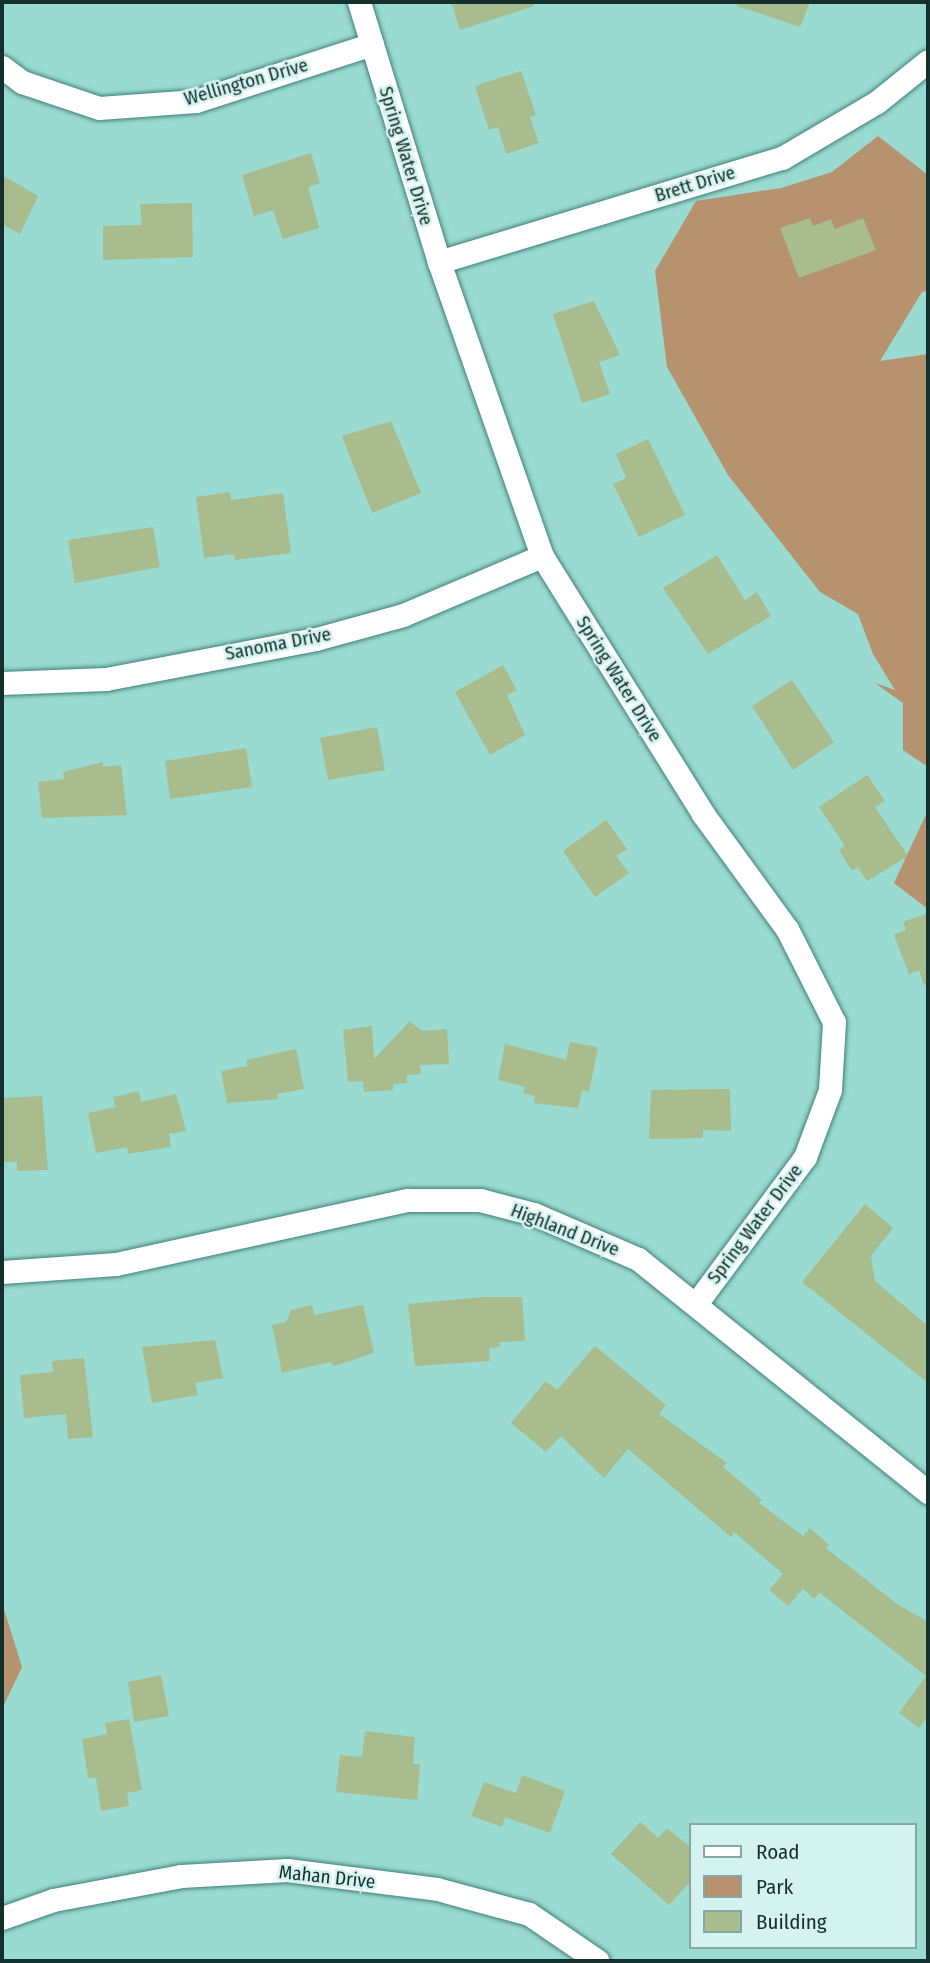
<!DOCTYPE html>
<html>
<head>
<meta charset="utf-8">
<style>
	body { margin:0 }
	#map { position:relative; width:930px; height:1963px; overflow:hidden; background:#99dad1; font-family:"Fira Sans Condensed",sans-serif }
	div>[style] { position:absolute }
	[style*='--x'] { left:calc(var(--x)*1px); top:calc(var(--y)*1px); width:calc(var(--w)*1px); rotate:calc(var(--a)*1deg) }
	.green>* { inset:0; background:#b6926f }
	.building>* { inset:0; background:#a9bc8d }
	.roads { filter:drop-shadow(0 0 2px #418179) drop-shadow(0 0 2px #418179) }
	.street>* { height:23px; margin:-11.5px; padding:0 11.5px; transform-origin:11.5px; border-radius:11.5px; background:#fff }
	span { translate:-50% -50%; white-space:nowrap; text-align:center; line-height:1.15; -webkit-text-stroke:5px #d4f3ef; paint-order:stroke }
	.street-label { font-size:19px; color:#152f2c }
	.frame { position:absolute; inset:0; border:4px solid #152f2c; pointer-events:none }
	.legend { position:absolute; left:689px; top:1823px; width:228px; height:126px; box-sizing:border-box; background:#d4f3ef; border:2px solid #88a5a1; margin:0; padding:9px 12px; list-style:none; font-size:21px; color:#152f2c }
	.legend li { display:flex; align-items:center; gap:14px; height:35px }
	.legend b { width:35px; border:2px solid #88a5a1 }
</style>
</head>
<body>
<div id="map">
	<div class="green">
		<i style="clip-path:polygon(878px 136px,928px 175px,928px 291px,922px 292px,880px 361px,928px 354px,928px 767px,903px 750px,903px 703px,875px 683px,895px 690px,873px 654px,858px 614px,820px 592px,728px 475px,667px 367px,655px 271px,696px 201px,781px 188px,832px 172px)"></i>
		<i style="clip-path:polygon(928px 810px,928px 909px,894px 883px)"></i>
		<i style="clip-path:polygon(2px 1603px,22px 1667px,2px 1709px)"></i>
	</div>
	<div class="building">
		<i style="clip-path:polygon(451px 2px,533px 2px,534px 6px,460px 30px)"></i>
		<i style="clip-path:polygon(738px 2px,810px 2px,800px 27px,737px 6px)"></i>
		<i style="clip-path:polygon(521px 71px,536px 115px,530px 117px,539px 143px,506px 154px,498px 127px,489px 130px,475px 86px)"></i>
		<i style="clip-path:polygon(311px 153px,320px 183px,308px 187px,319px 228px,283px 239px,273px 210px,254px 216px,242px 175px)"></i>
		<i style="clip-path:polygon(2px 175px,38px 196px,20px 234px,2px 224px)"></i>
		<i style="clip-path:polygon(192px 203px,193px 257px,103px 260px,103px 226px,142px 225px,140px 204px)"></i>
		<i style="clip-path:polygon(810px 218px,813px 226px,831px 219px,835px 229px,863px 218px,876px 250px,799px 278px,780px 228px)"></i>
		<i style="clip-path:polygon(594px 301px,620px 355px,599px 362px,610px 394px,582px 403px,553px 314px)"></i>
		<i style="clip-path:polygon(391px 421px,421px 493px,372px 513px,342px 436px)"></i>
		<i style="clip-path:polygon(648px 439px,685px 515px,639px 537px,613px 484px,626px 478px,616px 454px)"></i>
		<i style="clip-path:polygon(230px 492px,231px 500px,283px 493px,291px 553px,235px 560px,234px 554px,204px 558px,196px 497px)"></i>
		<i style="clip-path:polygon(153px 527px,160px 567px,75px 583px,68px 540px)"></i>
		<i style="clip-path:polygon(717px 555px,745px 600px,757px 592px,771px 616px,708px 654px,663px 588px)"></i>
		<i style="clip-path:polygon(503px 665px,517px 690px,507px 695px,525px 735px,490px 755px,455px 692px)"></i>
		<i style="clip-path:polygon(792px 680px,834px 742px,793px 770px,752px 706px)"></i>
		<i style="clip-path:polygon(377px 727px,385px 770px,328px 780px,320px 738px)"></i>
		<i style="clip-path:polygon(246px 748px,252px 787px,170px 799px,165px 761px)"></i>
		<i style="clip-path:polygon(103px 762px,103px 767px,121px 765px,127px 815px,42px 818px,38px 782px,64px 779px,63px 772px)"></i>
		<i style="clip-path:polygon(867px 775px,885px 801px,875px 807px,908px 856px,867px 881px,858px 867px,852px 871px,839px 850px,845px 846px,819px 807px)"></i>
		<i style="clip-path:polygon(606px 820px,627px 849px,616px 856px,629px 873px,595px 897px,563px 851px)"></i>
		<i style="clip-path:polygon(928px 913px,928px 985px,924px 985px,919px 970px,909px 974px,894px 935px,906px 930px,903px 922px)"></i>
		<i style="clip-path:polygon(410px 1021px,422px 1031px,447px 1029px,449px 1064px,420px 1065px,421px 1074px,407px 1075px,407px 1083px,393px 1084px,393px 1090px,364px 1092px,363px 1081px,348px 1082px,343px 1030px,372px 1026px,374px 1059px)"></i>
		<i style="clip-path:polygon(570px 1042px,598px 1047px,589px 1092px,582px 1090px,578px 1108px,534px 1103px,535px 1096px,523px 1093px,525px 1087px,498px 1080px,505px 1044px,566px 1060px)"></i>
		<i style="clip-path:polygon(296px 1049px,304px 1089px,277px 1094px,278px 1099px,227px 1103px,221px 1071px,248px 1066px,246px 1060px)"></i>
		<i style="clip-path:polygon(730px 1089px,731px 1131px,703px 1130px,703px 1138px,649px 1139px,651px 1090px)"></i>
		<i style="clip-path:polygon(139px 1091px,141px 1102px,176px 1094px,186px 1131px,169px 1134px,171px 1147px,128px 1154px,127px 1147px,96px 1153px,88px 1113px,116px 1107px,113px 1097px)"></i>
		<i style="clip-path:polygon(42px 1096px,48px 1170px,17px 1171px,17px 1162px,2px 1162px,2px 1098px)"></i>
		<i style="clip-path:polygon(865px 1204px,893px 1228px,871px 1256px,875px 1281px,928px 1326px,928px 1383px,802px 1282px)"></i>
		<i style="clip-path:polygon(483px 1297px,522px 1297px,525px 1341px,499px 1342px,500px 1347px,489px 1348px,490px 1361px,415px 1366px,408px 1304px)"></i>
		<i style="clip-path:polygon(312px 1305px,314px 1315px,363px 1305px,374px 1353px,335px 1366px,330px 1362px,282px 1373px,272px 1325px,286px 1322px,291px 1310px)"></i>
		<i style="clip-path:polygon(215px 1340px,223px 1378px,195px 1383px,198px 1395px,152px 1403px,142px 1347px)"></i>
		<i style="clip-path:polygon(595px 1346px,666px 1405px,659px 1414px,727px 1463px,723px 1467px,762px 1500px,759px 1503px,803px 1536px,810px 1528px,829px 1545px,826px 1548px,897px 1604px,928px 1622px,928px 1716px,919px 1728px,899px 1713px,926px 1676px,820px 1593px,814px 1599px,803px 1589px,788px 1606px,769px 1590px,783px 1574px,734px 1532px,731px 1537px,628px 1449px,604px 1478px,561px 1436px,546px 1452px,511px 1423px,546px 1381px,557px 1390px)"></i>
		<i style="clip-path:polygon(84px 1358px,93px 1437px,68px 1439px,66px 1414px,24px 1418px,20px 1375px,53px 1372px,52px 1361px)"></i>
		<i style="clip-path:polygon(161px 1675px,169px 1716px,134px 1722px,128px 1682px)"></i>
		<i style="clip-path:polygon(129px 1719px,142px 1790px,127px 1793px,129px 1806px,101px 1811px,96px 1778px,88px 1778px,82px 1739px,107px 1734px,105px 1723px)"></i>
		<i style="clip-path:polygon(365px 1731px,415px 1737px,413px 1764px,420px 1764px,417px 1800px,336px 1792px,340px 1755px,362px 1757px)"></i>
		<i style="clip-path:polygon(522px 1775px,565px 1791px,550px 1833px,505px 1817px,502px 1827px,471px 1816px,484px 1782px,516px 1793px)"></i>
		<i style="clip-path:polygon(640px 1822px,658px 1838px,667px 1828px,690px 1847px,690px 1882px,669px 1905px,611px 1854px)"></i>
	</div>
	<div class="roads">
		<div class="street">
			<i style="--x:359;--y:2;--w:272;--a:72.9"></i>
			<i style="--x:439;--y:262;--w:312;--a:70.7"></i>
			<i style="--x:542;--y:556;--w:304;--a:58"></i>
			<i style="--x:703;--y:814;--w:142;--a:53.9"></i>
			<i style="--x:787;--y:929;--w:104;--a:63.2"></i>
			<i style="--x:834;--y:1022;--w:68;--a:93.4"></i>
			<i style="--x:830;--y:1090;--w:72;--a:110.5"></i>
			<i style="--x:805;--y:1157;--w:183;--a:126.6"></i>
			<i style="--x:2;--y:67;--w:25;--a:37"></i>
			<i style="--x:22;--y:82;--w:81;--a:18.7"></i>
			<i style="--x:99;--y:108;--w:97;--a:-4.1"></i>
			<i style="--x:196;--y:101;--w:185;--a:-17.9"></i>
			<i style="--x:439;--y:262;--w:358;--a:-16.9"></i>
			<i style="--x:782;--y:158;--w:110;--a:-30.5"></i>
			<i style="--x:877;--y:102;--w:65;--a:-38.8"></i>
			<i style="--x:2;--y:683;--w:104;--a:-2.2"></i>
			<i style="--x:106;--y:679;--w:214;--a:-10.8"></i>
			<i style="--x:316;--y:639;--w:90;--a:-15.4"></i>
			<i style="--x:403;--y:615;--w:151;--a:-23"></i>
			<i style="--x:2;--y:1272;--w:114;--a:-4"></i>
			<i style="--x:116;--y:1264;--w:299;--a:-12.4"></i>
			<i style="--x:408;--y:1200;--w:72;--a:0"></i>
			<i style="--x:480;--y:1200;--w:56;--a:14.5"></i>
			<i style="--x:534;--y:1214;--w:113;--a:23.4"></i>
			<i style="--x:638;--y:1259;--w:372;--a:38.8"></i>
			<i style="--x:2;--y:1918;--w:54;--a:-19.4"></i>
			<i style="--x:53;--y:1900;--w:130;--a:-10.6"></i>
			<i style="--x:181;--y:1876;--w:106;--a:-3.2"></i>
			<i style="--x:287;--y:1870;--w:151;--a:7.2"></i>
			<i style="--x:437;--y:1889;--w:95;--a:15.2"></i>
			<i style="--x:529;--y:1914;--w:83;--a:34.3"></i>
		</div>
	</div>
	<div class="street-label">
		<span style="left:246px;top:82px;rotate:-16deg">Wellington Drive</span>
		<span style="left:406px;top:156px;rotate:73deg">Spring Water Drive</span>
		<span style="left:695px;top:184px;rotate:-17deg">Brett Drive</span>
		<span style="left:278px;top:644px;rotate:-11deg">Sanoma Drive</span>
		<span style="left:619px;top:679px;rotate:58deg">Spring Water Drive</span>
		<span style="left:755px;top:1224px;rotate:-53deg">Spring Water Drive</span>
		<span style="left:565px;top:1230px;rotate:21deg">Highland Drive</span>
		<span style="left:327px;top:1877px;rotate:6deg">Mahan Drive</span>
	</div>
	<div class="frame"></div>
	<ul class="legend">
	<li><b style="height:9px;background:#fff"></b>Road</li>
	<li><b style="height:19px;background:#b6926f"></b>Park</li>
	<li><b style="height:19px;background:#a9bc8d"></b>Building</li>
	</ul>
</div>
</body>
</html>
